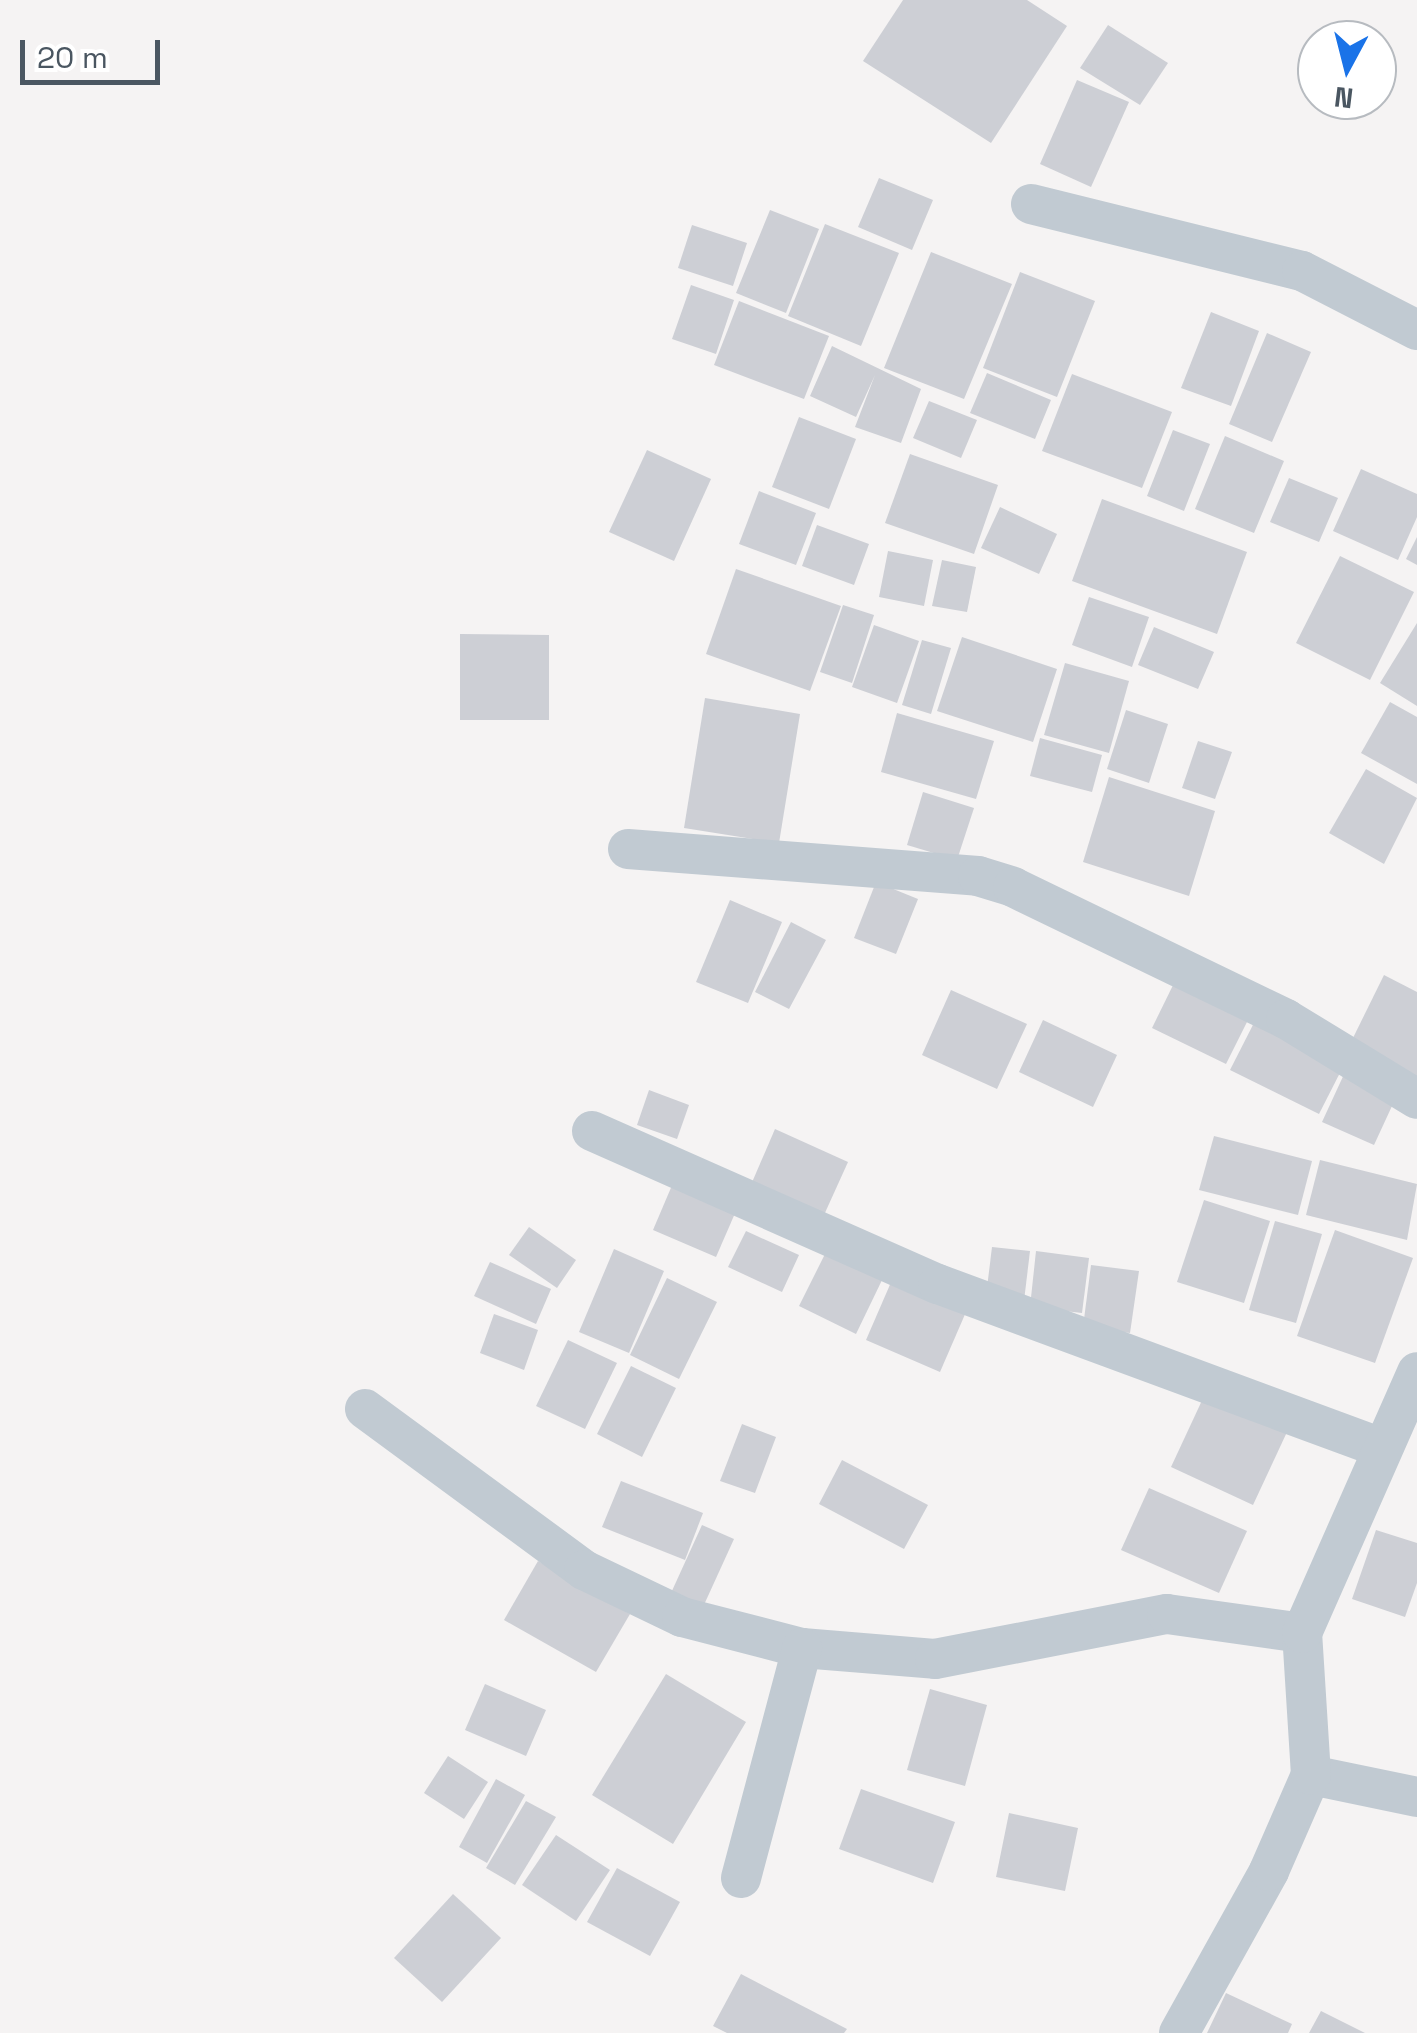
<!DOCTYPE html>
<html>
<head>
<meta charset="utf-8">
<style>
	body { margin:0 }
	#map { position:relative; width:1417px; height:2033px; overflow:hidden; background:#f5f3f3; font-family:"Space Grotesk",sans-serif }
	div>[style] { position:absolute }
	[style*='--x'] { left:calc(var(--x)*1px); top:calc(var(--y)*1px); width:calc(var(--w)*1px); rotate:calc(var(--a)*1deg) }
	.building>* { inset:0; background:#cdcfd5 }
	.minor>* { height:40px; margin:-20px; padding:0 20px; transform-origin:20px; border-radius:20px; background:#c1cad2 }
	span { translate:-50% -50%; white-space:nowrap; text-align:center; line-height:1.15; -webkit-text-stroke:10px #fff; paint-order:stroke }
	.north { position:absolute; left:1297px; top:20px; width:100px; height:100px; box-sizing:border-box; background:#fff; border:2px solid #b7bbc0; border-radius:50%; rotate:187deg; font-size:28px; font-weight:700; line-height:40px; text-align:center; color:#4a5661 }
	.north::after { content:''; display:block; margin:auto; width:35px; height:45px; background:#1a73e8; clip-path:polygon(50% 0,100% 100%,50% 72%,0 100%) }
	.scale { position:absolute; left:20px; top:40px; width:140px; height:45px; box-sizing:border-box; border:5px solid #4a5661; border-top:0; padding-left:12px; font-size:30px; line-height:35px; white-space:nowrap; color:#4a5661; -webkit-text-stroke:8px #fff; paint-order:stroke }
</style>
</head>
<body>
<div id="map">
	<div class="building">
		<i style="clip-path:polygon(903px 0,1027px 0,1067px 26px,991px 143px,863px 61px)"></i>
		<i style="clip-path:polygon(1108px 25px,1168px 63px,1140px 105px,1080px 68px)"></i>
		<i style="clip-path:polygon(1077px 80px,1129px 102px,1091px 187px,1040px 164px)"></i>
		<i style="clip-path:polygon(879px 178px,933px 200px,912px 250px,858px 227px)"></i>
		<i style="clip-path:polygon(770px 210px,819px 229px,786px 313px,736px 293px)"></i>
		<i style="clip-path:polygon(825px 224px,899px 253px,861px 346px,788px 316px)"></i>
		<i style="clip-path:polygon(692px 225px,747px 243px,733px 286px,678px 268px)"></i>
		<i style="clip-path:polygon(931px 252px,1012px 284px,964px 399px,884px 368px)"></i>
		<i style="clip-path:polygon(1020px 272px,1095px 301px,1057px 397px,983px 368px)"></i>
		<i style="clip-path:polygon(691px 285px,734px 300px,716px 354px,672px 339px)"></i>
		<i style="clip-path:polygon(739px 301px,829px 336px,804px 399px,714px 365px)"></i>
		<i style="clip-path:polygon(1211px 312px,1259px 331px,1231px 406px,1181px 388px)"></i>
		<i style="clip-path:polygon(1267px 333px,1311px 352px,1272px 442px,1229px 424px)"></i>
		<i style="clip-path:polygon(832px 346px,921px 389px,901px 443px,855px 427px,875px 375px,856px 417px,810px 396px)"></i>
		<i style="clip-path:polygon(987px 373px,1051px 400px,1035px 439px,970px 413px)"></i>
		<i style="clip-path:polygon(1072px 374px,1172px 412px,1142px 488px,1042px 451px)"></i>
		<i style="clip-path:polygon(929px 401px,977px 420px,961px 458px,913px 438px)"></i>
		<i style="clip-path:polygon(799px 417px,856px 439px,829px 509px,772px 487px)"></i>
		<i style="clip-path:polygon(1173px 430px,1210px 444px,1184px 511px,1147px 496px)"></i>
		<i style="clip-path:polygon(1225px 436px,1284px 461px,1254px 533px,1195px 509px)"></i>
		<i style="clip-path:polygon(647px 450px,711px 479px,674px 561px,609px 532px)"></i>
		<i style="clip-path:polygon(910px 454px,998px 485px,974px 554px,885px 523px)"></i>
		<i style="clip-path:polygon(1361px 469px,1417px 494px,1417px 517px,1398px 560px,1333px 531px)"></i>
		<i style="clip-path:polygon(1289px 478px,1338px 498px,1319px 542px,1270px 522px)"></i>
		<i style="clip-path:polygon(759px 491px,816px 513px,796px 565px,739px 544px)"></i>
		<i style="clip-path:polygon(1102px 499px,1247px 552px,1217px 634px,1072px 581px)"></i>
		<i style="clip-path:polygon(1000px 507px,1057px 534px,1039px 574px,981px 548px)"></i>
		<i style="clip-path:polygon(817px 525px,869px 544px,854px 585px,802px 566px)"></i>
		<i style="clip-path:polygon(1417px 537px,1417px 565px,1406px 559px)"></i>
		<i style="clip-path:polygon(888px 551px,933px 560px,924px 606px,879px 597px)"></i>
		<i style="clip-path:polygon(1340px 556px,1414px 592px,1370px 680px,1296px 643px)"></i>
		<i style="clip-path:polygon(942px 560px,976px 567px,967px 612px,932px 606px)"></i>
		<i style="clip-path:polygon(736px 569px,841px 606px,810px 691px,706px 654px)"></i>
		<i style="clip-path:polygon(1089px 597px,1149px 617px,1132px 667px,1072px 645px)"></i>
		<i style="clip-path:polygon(843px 605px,874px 615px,852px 683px,820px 672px)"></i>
		<i style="clip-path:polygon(1417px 623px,1417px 706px,1380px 683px)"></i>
		<i style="clip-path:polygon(874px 625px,919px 641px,897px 703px,852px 687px)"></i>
		<i style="clip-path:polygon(1154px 627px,1214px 652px,1198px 689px,1138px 665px)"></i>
		<i style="clip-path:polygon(460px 634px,549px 635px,549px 720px,460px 720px)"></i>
		<i style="clip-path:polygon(962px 637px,1057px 669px,1033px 742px,937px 711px)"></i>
		<i style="clip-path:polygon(922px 640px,951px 648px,931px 714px,902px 705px)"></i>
		<i style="clip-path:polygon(1065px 663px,1129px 681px,1109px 753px,1044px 735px)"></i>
		<i style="clip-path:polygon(705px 698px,800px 714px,779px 843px,684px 828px)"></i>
		<i style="clip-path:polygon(1390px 702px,1417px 717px,1417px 784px,1361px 753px)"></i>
		<i style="clip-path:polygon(1126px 710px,1168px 724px,1149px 783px,1107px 769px)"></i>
		<i style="clip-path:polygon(897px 713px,994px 741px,976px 799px,881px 772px)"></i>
		<i style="clip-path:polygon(1040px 738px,1102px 755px,1092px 792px,1030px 776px)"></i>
		<i style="clip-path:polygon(1198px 741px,1232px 752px,1215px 799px,1182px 788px)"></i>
		<i style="clip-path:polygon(1366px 769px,1417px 798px,1384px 864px,1329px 833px)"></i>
		<i style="clip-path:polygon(1109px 777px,1215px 811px,1189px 896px,1083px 862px)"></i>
		<i style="clip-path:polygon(923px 792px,974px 808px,957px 860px,907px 845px)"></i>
		<i style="clip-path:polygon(876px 882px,918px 899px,896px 954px,854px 938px)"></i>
		<i style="clip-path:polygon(730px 900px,782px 922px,748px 1003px,696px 982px)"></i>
		<i style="clip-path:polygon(791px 922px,826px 940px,789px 1009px,755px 992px)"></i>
		<i style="clip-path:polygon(1178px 975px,1252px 1012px,1226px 1064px,1152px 1028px)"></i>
		<i style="clip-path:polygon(1384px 975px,1417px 992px,1417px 1077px,1350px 1044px)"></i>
		<i style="clip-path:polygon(951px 990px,1027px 1024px,997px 1089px,922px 1055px)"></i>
		<i style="clip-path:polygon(1258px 1015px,1347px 1059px,1319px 1114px,1230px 1070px)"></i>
		<i style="clip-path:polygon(1043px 1020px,1117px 1055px,1093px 1107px,1019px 1072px)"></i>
		<i style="clip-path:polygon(1346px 1070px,1398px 1093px,1374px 1145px,1322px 1122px)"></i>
		<i style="clip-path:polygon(649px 1090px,689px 1105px,677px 1139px,637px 1125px)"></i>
		<i style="clip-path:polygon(775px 1129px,848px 1162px,819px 1226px,747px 1194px)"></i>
		<i style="clip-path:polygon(1214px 1136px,1312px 1161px,1298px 1215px,1199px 1190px)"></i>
		<i style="clip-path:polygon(1320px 1160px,1417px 1184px,1407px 1240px,1306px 1215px)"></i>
		<i style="clip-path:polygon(673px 1183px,736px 1211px,716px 1257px,653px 1230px)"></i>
		<i style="clip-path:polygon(1204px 1200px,1270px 1221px,1244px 1303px,1177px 1282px)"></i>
		<i style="clip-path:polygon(1275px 1221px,1322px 1234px,1296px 1323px,1249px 1310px)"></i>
		<i style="clip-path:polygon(529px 1227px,576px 1260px,557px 1288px,509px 1255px)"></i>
		<i style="clip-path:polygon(1335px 1230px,1413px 1258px,1375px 1363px,1297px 1336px)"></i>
		<i style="clip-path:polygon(746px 1231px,799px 1255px,782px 1292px,728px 1267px)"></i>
		<i style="clip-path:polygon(992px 1247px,1030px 1251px,1024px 1301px,986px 1296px)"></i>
		<i style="clip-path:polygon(614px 1249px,664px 1271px,629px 1353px,579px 1332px)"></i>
		<i style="clip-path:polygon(827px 1250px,883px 1278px,856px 1334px,799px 1306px)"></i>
		<i style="clip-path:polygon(1036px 1251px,1089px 1258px,1082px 1313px,1030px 1307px)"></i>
		<i style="clip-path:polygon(490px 1262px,551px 1289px,536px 1324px,474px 1296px)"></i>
		<i style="clip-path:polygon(1091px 1265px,1139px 1271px,1130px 1333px,1083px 1327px)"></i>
		<i style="clip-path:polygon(667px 1278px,717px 1302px,679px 1379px,630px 1355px)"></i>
		<i style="clip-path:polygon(892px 1280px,966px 1312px,940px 1372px,866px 1340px)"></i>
		<i style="clip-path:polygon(494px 1314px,538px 1330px,524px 1370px,480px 1353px)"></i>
		<i style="clip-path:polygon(568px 1340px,617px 1363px,585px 1429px,536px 1406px)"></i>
		<i style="clip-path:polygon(631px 1366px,676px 1388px,642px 1457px,597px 1434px)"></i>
		<i style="clip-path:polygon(1205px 1394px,1287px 1432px,1253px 1505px,1171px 1467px)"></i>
		<i style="clip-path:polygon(742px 1424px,776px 1437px,755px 1493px,720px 1481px)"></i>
		<i style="clip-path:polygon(842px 1460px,928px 1505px,904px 1549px,819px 1504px)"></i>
		<i style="clip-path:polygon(621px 1481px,703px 1513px,685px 1560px,602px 1527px)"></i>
		<i style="clip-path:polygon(1149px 1488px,1247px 1531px,1219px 1593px,1121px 1550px)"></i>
		<i style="clip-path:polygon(702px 1525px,734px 1539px,703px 1607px,671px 1593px)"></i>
		<i style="clip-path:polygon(1376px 1530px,1417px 1543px,1417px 1583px,1405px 1617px,1352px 1599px)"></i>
		<i style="clip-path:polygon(538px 1561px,630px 1614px,596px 1672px,504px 1620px)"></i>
		<i style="clip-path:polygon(666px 1674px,746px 1722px,673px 1844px,592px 1795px)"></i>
		<i style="clip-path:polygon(485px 1684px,546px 1710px,526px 1756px,465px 1730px)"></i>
		<i style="clip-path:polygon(930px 1689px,987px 1705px,965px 1786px,907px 1770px)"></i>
		<i style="clip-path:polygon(448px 1756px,488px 1782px,464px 1819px,424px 1793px)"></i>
		<i style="clip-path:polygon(496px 1779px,525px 1795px,487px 1863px,459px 1847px)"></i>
		<i style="clip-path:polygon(861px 1789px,955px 1822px,933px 1883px,839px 1849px)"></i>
		<i style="clip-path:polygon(526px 1801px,556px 1817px,515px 1885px,486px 1868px)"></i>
		<i style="clip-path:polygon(1009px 1813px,1078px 1828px,1065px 1891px,996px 1877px)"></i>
		<i style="clip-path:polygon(556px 1835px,610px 1870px,576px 1921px,522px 1885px)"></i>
		<i style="clip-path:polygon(617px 1868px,680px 1902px,650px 1956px,587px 1922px)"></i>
		<i style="clip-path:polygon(453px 1894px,501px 1938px,442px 2002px,394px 1958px)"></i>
		<i style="clip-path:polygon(741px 1974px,847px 2029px,844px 2033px,727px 2033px,713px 2026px)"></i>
		<i style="clip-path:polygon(1226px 1993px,1292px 2024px,1288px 2033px,1207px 2033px)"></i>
		<i style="clip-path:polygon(1321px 2011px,1365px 2033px,1309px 2033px)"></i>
	</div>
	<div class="minor">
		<i style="--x:1031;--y:204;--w:279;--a:13.9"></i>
		<i style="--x:1302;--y:271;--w:129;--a:27.2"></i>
		<i style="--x:628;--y:849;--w:351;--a:4.4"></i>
		<i style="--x:978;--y:876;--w:37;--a:17"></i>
		<i style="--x:1013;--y:887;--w:303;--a:25.8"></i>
		<i style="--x:1286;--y:1019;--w:153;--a:31.4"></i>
		<i style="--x:592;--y:1131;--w:378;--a:23.9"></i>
		<i style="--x:938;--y:1284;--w:473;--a:20.3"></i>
		<i style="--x:365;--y:1409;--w:272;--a:36.3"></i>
		<i style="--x:584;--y:1570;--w:109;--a:25.6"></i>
		<i style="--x:682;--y:1617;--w:124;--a:14.5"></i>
		<i style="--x:802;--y:1648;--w:133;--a:4.7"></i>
		<i style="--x:935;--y:1659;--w:236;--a:-11"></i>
		<i style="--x:1167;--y:1614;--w:136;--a:8"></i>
		<i style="--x:1311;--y:1775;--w:108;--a:11.7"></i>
		<i style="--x:741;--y:1878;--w:238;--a:-75.1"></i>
		<i style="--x:1179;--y:2033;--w:185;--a:-60.9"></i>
		<i style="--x:1269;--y:1871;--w:105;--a:-66.4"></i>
		<i style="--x:1311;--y:1775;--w:142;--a:-93.6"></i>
		<i style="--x:1302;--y:1633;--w:285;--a:-66.2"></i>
	</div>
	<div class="north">N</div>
	<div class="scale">20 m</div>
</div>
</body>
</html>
